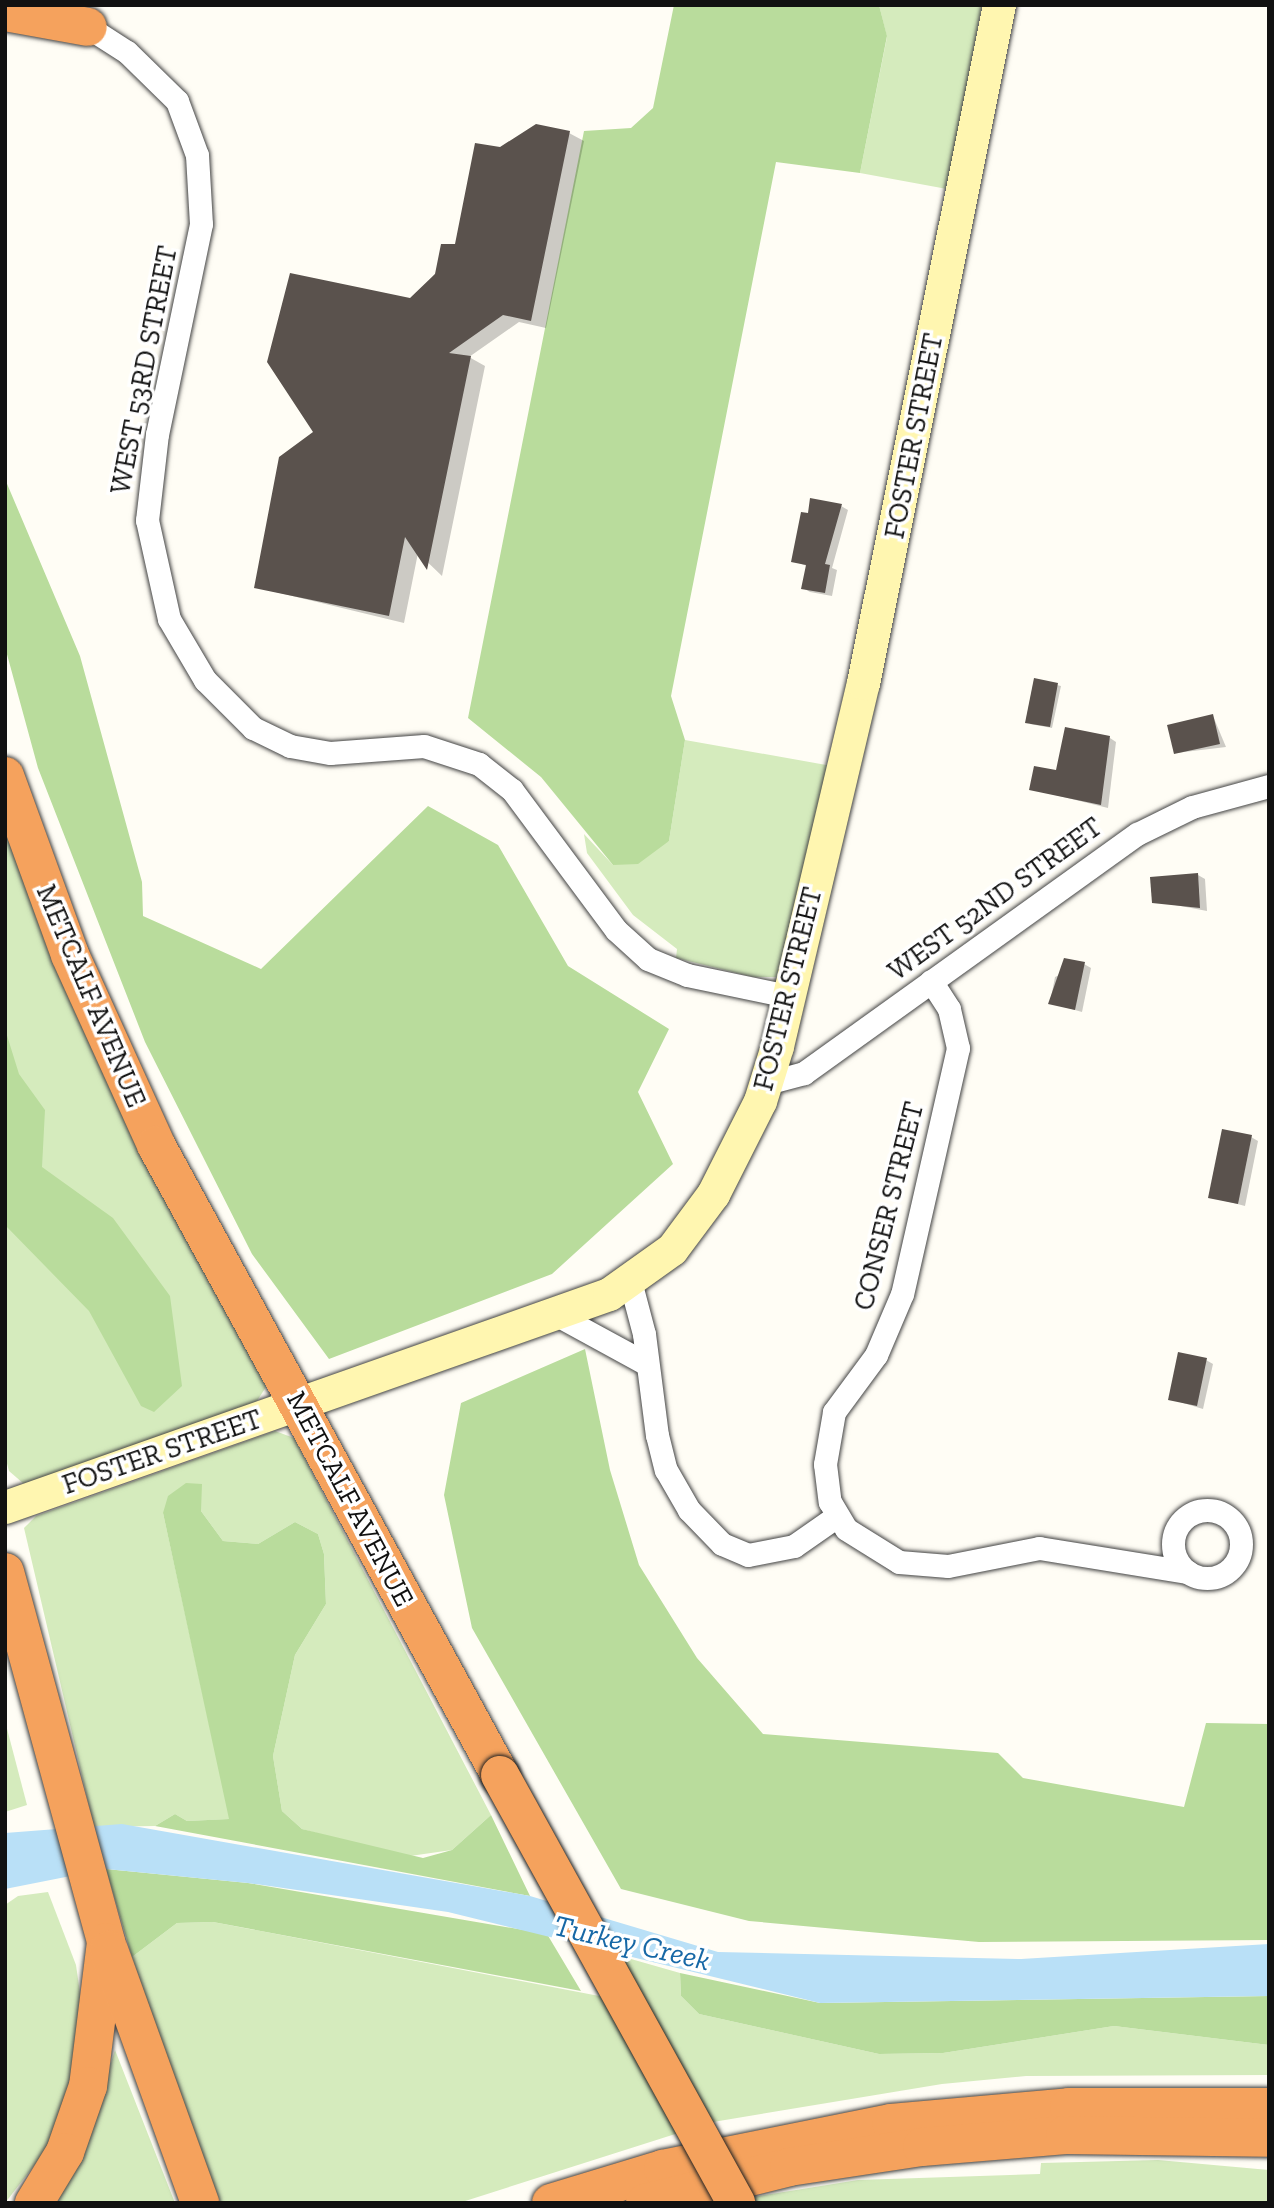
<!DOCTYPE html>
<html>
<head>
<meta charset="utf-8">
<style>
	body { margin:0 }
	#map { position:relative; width:1274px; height:2208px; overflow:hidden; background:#fffdf5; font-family:"Zilla Slab",serif }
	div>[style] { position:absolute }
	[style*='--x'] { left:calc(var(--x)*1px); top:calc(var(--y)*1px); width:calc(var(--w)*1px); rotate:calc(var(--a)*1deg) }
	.green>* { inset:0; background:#d5ebbd }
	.forest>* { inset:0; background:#b9dc9c }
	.water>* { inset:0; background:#b9e0f7 }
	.shadow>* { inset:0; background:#0003 }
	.building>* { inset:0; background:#5a524d }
	.roads { filter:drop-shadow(0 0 2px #444) drop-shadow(0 0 2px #444) }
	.street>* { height:23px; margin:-11.5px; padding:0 11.5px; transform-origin:11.5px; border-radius:11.5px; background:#fff }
	.street>.ring { margin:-11.5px; padding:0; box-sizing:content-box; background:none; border:23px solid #fff; border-radius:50% }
	.secondary>* { height:33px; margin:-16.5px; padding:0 16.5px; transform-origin:16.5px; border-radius:16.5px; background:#fff6b0 }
	.highway>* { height:38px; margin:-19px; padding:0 19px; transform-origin:19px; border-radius:19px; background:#f5a25d }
	.bridges { filter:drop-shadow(0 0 2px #222) drop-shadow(0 0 2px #222) }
	.highway-bridge>* { height:38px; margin:-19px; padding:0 19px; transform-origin:19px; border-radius:19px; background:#f5a25d }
	span { translate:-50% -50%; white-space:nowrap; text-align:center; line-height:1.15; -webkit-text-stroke:7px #fff; paint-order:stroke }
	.street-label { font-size:28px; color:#111 }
	.water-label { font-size:30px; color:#1768a6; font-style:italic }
	.frame { position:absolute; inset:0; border:7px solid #111; pointer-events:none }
</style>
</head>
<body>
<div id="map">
	<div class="green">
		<i style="clip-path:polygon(879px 5px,982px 5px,947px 189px,860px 173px,887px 37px)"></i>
		<i style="clip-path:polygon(685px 740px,832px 766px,779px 977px,753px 977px,676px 958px,677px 949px,633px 915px,587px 853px,584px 834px,613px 865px,669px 841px)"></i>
		<i style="clip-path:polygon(5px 824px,266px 1387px,255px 1404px,24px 1484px,9px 1471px,5px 1456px)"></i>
		<i style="clip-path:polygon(275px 1431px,294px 1438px,491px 1815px,452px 1850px,403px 1857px,302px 1829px,282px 1811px,273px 1756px,295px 1655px,326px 1604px,324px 1554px,318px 1534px,295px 1522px,258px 1544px,223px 1541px,201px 1511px,163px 1513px,230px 1819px,187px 1821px,175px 1814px,155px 1826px,94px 1827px,24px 1528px,36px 1516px)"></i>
		<i style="clip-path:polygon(5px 1721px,27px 1805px,5px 1812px)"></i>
		<i style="clip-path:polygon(48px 1892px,76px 1965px,81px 2000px,75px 2070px,47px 2149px,5px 2203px,5px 1905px,18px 1896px)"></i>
		<i style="clip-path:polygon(213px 1922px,646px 2005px,620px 1958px,631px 1959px,680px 1973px,681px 1996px,699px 2014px,879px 2054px,943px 2053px,1114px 2026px,1269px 2045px,1269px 2075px,1026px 2076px,942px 2084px,713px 2122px,459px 2203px,217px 2203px,132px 1957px,177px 1923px)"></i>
		<i style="clip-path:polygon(115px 2050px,175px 2203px,48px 2203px,98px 2105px)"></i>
		<i style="clip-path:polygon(1158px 2160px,1269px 2170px,1269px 2203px,756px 2203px,753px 2197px,858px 2180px,1040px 2174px,1041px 2163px)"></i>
	</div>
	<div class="forest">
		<i style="clip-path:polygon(674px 5px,879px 5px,887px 36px,860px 173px,776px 162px,671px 696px,685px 740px,669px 841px,638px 864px,613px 865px,541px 777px,468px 718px,584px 131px,631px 128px,653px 108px)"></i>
		<i style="clip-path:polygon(5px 479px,80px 656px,142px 882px,143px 916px,261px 969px,428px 806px,498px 845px,568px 966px,669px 1029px,638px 1092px,673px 1164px,552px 1274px,329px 1359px,252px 1254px,145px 1042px,38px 768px,5px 647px)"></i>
		<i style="clip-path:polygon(5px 1029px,19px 1074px,45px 1110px,42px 1167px,113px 1218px,170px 1296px,182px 1386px,154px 1412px,141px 1406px,89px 1311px,5px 1225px)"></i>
		<i style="clip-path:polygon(585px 1349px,610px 1470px,639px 1565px,697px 1658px,763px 1734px,998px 1753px,1023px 1778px,1184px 1807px,1206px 1723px,1269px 1724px,1269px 1940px,979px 1942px,749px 1921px,621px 1889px,472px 1628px,444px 1495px,461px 1403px)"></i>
		<i style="clip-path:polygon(186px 1483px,202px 1484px,201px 1511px,223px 1541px,258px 1544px,295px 1522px,318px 1534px,324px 1554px,326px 1604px,295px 1655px,273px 1756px,282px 1811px,302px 1829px,423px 1858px,452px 1850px,491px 1815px,530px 1896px,155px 1826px,175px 1814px,187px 1821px,229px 1819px,163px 1513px,168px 1496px)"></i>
		<i style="clip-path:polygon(106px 1869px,248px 1883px,547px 1934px,581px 1991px,213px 1922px,177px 1923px,132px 1957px)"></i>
		<i style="clip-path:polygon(680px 1973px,820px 2003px,1269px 1996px,1269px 2045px,1114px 2026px,943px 2053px,879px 2054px,699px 2014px,681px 1996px)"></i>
	</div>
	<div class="water">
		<i style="clip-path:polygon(122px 1824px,530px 1896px,718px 1952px,1021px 1959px,1269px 1944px,1269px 1996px,820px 2003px,448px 1912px,248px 1883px,106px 1869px,5px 1889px,5px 1833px)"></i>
	</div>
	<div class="shadow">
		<i style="clip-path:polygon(569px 133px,584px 141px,546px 328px,519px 322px,469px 357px,485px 366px,442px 576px,418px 553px,404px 623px,255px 587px,316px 432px,456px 246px,500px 149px)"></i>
		<i style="clip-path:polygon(841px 506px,848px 510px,832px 568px,837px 570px,832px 596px,810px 592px,803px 588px,807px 566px,793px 561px,809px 515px)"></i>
		<i style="clip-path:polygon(1035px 680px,1061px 686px,1052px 728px,1030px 724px)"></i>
		<i style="clip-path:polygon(1213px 716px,1226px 747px,1176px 753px)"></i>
		<i style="clip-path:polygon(1110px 738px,1116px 742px,1108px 808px,1031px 789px)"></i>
		<i style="clip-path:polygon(1198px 875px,1205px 879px,1207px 911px,1154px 901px)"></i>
		<i style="clip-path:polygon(1084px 964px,1091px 968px,1082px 1012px,1050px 1003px,1055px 977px)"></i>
		<i style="clip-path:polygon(1251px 1137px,1258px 1141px,1245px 1206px,1210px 1197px)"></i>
		<i style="clip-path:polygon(1206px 1360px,1213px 1364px,1203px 1409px,1170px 1399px)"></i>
	</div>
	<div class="building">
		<i style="clip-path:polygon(536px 124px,570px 131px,531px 321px,503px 315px,449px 353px,471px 356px,427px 570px,405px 537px,389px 616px,254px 588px,279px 457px,313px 432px,267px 362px,290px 273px,410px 298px,435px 274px,441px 244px,455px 244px,475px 143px,500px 147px)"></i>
		<i style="clip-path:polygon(810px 498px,842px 504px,825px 564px,830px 565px,825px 593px,801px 589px,806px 565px,791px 562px,801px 512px,808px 513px)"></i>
		<i style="clip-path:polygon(1034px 678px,1058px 683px,1050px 727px,1025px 723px)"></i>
		<i style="clip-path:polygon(1213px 714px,1220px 744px,1174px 754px,1167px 725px)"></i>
		<i style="clip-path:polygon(1065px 727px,1110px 736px,1101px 805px,1029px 790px,1034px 766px,1056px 770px)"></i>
		<i style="clip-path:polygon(1198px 873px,1200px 908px,1152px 903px,1150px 877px)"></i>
		<i style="clip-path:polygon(1064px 958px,1085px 962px,1075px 1010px,1048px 1004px)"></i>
		<i style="clip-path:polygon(1222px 1129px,1252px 1135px,1238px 1204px,1208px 1198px)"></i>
		<i style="clip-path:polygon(1178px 1352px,1207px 1358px,1197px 1406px,1168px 1400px)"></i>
	</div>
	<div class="roads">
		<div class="street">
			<i style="--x:88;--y:27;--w:46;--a:32.7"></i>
			<i style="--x:127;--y:52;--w:70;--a:44.4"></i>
			<i style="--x:177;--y:101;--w:58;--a:69.7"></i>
			<i style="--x:197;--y:155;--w:69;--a:86.7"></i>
			<i style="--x:201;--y:224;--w:215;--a:101.8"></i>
			<i style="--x:157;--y:434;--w:87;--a:96.6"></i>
			<i style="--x:147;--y:520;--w:101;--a:77.5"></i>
			<i style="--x:169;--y:619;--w:71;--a:59.5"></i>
			<i style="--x:205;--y:680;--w:68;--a:45"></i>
			<i style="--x:253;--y:728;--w:41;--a:25.9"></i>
			<i style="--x:290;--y:746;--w:41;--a:9.9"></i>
			<i style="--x:330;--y:753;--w:94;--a:-4.3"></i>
			<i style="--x:424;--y:746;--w:58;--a:18.1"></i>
			<i style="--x:479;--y:764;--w:42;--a:38.2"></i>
			<i style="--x:512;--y:790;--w:174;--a:53.4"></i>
			<i style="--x:616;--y:930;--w:43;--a:42.2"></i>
			<i style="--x:648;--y:959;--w:42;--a:22.3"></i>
			<i style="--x:687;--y:975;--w:103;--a:11.7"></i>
			<i style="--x:931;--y:981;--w:33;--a:57"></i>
			<i style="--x:949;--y:1009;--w:40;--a:77"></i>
			<i style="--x:958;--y:1048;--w:252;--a:102.8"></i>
			<i style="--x:902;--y:1294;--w:66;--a:113.1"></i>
			<i style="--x:876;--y:1355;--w:71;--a:126.4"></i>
			<i style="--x:834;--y:1412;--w:53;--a:99.8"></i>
			<i style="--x:825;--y:1464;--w:38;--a:83"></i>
			<i style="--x:830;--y:1502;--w:31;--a:59"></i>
			<i style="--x:846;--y:1529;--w:62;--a:31.9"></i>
			<i style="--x:899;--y:1562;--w:49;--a:4.7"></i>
			<i style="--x:948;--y:1566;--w:93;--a:-11.2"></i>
			<i style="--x:1039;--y:1548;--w:151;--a:9.2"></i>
			<i style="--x:767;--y:1083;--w:38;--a:-15"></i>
			<i style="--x:804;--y:1073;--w:410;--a:-35.7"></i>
			<i style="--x:1137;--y:834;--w:61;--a:-26.1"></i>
			<i style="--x:1192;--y:807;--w:80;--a:-15.3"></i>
			<i style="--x:630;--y:1281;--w:55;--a:75.2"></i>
			<i style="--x:644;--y:1334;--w:102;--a:82.7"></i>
			<i style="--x:657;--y:1435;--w:36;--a:76"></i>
			<i style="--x:666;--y:1470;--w:46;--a:60.1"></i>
			<i style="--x:689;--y:1510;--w:47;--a:45.9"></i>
			<i style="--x:722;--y:1544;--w:28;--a:23"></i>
			<i style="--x:748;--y:1555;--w:47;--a:-11.1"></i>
			<i style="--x:794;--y:1546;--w:52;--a:-34.9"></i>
			<i style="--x:557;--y:1315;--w:100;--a:28.6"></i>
			<i class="ring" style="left:1173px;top:1510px;width:45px;height:45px"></i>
		</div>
		<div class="secondary">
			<i style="--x:5;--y:1507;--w:640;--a:-19.43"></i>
			<i style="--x:609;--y:1294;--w:77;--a:-35.5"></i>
			<i style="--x:672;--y:1249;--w:69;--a:-53.3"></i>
			<i style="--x:713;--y:1194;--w:104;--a:-63.2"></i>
			<i style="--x:760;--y:1101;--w:58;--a:-72.8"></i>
			<i style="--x:777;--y:1046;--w:373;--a:-76.7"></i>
			<i style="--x:863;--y:683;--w:692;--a:-78.66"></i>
		</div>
		<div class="highway">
			<i style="--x:5;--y:12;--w:84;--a:10.2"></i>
			<i style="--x:5;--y:776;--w:190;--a:70"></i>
			<i style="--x:70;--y:955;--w:209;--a:65.6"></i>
			<i style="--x:156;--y:1145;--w:718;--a:61.36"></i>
			<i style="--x:5;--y:1572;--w:384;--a:74.7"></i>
			<i style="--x:106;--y:1942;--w:145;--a:97.1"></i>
			<i style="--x:88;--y:2086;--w:70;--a:109.2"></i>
			<i style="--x:65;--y:2152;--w:60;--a:121.3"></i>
			<i style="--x:109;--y:1950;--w:269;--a:70.2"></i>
			<i style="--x:551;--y:2203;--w:117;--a:-16.9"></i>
			<i style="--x:663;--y:2169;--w:233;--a:-11.4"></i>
			<i style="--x:891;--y:2123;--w:179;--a:-5.1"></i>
			<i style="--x:1069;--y:2107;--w:200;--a:0"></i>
			<i style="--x:645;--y:2203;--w:148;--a:-14"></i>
			<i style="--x:789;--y:2167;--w:134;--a:-8.6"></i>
			<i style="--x:922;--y:2147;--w:144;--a:-4.8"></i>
			<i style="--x:1065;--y:2135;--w:204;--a:0.8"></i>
		</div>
	</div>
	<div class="bridges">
		<div class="highway-bridge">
			<i style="--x:500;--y:1775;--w:489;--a:61.1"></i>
		</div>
	</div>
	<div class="street-label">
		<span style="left:144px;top:370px;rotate:-79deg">WEST 53RD STREET</span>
		<span style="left:914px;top:436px;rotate:-79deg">FOSTER STREET</span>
		<span style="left:995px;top:899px;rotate:-36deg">WEST 52ND STREET</span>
		<span style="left:788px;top:989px;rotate:-76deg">FOSTER STREET</span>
		<span style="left:91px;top:996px;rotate:67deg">METCALF AVENUE</span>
		<span style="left:889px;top:1206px;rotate:-76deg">CONSER STREET</span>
		<span style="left:162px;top:1452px;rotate:-19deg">FOSTER STREET</span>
		<span style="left:350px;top:1499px;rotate:62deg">METCALF AVENUE</span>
	</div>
	<div class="water-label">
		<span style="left:632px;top:1943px;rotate:13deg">Turkey Creek</span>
	</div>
	<div class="frame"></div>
</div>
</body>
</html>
